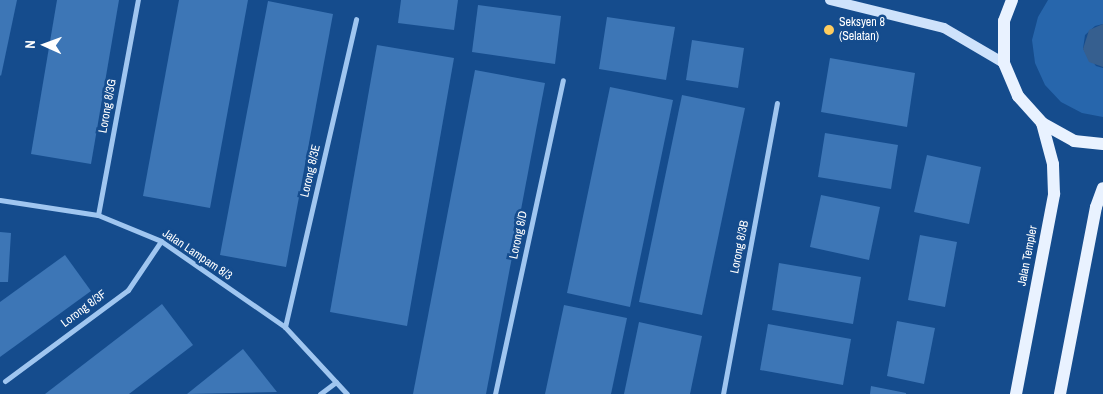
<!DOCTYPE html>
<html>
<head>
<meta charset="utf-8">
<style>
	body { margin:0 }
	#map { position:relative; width:1103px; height:394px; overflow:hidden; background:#154c8d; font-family:"Archivo Narrow",sans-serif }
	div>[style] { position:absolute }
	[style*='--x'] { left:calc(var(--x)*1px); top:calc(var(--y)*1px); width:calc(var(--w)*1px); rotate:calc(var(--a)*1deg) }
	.green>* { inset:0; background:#2766ac }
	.water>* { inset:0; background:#365f8f }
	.building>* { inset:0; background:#3d76b6 }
	.street>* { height:5px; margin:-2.5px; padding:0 2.5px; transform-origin:2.5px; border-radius:2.5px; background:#a0c6f0 }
	.secondary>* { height:10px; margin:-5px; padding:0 5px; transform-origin:5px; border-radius:5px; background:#cee2fb }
	.primary>* { height:12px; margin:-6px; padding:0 6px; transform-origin:6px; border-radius:6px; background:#e9f2ff }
	.dots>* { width:14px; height:14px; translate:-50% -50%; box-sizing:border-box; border:2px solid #154c8d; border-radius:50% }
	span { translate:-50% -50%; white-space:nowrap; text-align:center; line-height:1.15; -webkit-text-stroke:5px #154c8d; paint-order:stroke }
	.poi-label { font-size:12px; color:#fff }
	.left { translate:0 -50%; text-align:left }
	.street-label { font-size:12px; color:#fff }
	.north { position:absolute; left:20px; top:20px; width:50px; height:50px; -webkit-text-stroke:4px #154c8d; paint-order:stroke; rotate:272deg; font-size:14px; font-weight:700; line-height:20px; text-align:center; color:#fff }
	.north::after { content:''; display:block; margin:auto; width:18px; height:22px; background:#fff; clip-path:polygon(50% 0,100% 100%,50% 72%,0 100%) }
</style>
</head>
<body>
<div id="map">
	<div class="green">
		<i style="clip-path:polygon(1048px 0,1103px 0,1103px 24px,1095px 26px,1085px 35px,1083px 49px,1096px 66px,1103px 68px,1103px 117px,1082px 113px,1061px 102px,1045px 85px,1035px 63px,1032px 40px,1038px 17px)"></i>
	</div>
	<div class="water">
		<i style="clip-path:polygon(1103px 24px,1103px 67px,1089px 62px,1083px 49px,1089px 30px)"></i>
	</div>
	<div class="building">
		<i style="clip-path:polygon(0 0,17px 0,1px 76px,0 75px)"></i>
		<i style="clip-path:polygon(57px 0,119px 0,91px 164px,31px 154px)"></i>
		<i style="clip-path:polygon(179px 0,248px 0,210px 208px,143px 196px)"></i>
		<i style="clip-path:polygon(401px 0,458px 0,454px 30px,398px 23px)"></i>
		<i style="clip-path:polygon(268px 1px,333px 14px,286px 267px,220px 255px)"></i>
		<i style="clip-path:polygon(478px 5px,561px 16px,555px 64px,472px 52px)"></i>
		<i style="clip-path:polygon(607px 17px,675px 27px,666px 80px,599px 69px)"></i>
		<i style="clip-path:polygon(692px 40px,744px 48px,738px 88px,686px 80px)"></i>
		<i style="clip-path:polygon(377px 45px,454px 58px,407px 326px,330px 312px)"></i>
		<i style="clip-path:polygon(830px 58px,915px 73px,907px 127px,821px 112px)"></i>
		<i style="clip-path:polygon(475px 70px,545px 83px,486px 394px,413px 394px)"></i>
		<i style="clip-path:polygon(610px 87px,673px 100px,630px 307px,567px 293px)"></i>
		<i style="clip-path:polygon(682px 95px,745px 108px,702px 315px,639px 302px)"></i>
		<i style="clip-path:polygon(825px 133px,898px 145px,891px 189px,818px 177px)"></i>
		<i style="clip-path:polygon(927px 155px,981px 167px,969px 224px,914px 212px)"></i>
		<i style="clip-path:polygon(821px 195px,880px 207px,869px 260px,810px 247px)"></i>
		<i style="clip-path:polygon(0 232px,11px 233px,8px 282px,0 282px)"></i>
		<i style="clip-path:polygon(920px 235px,957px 242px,945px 307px,908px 300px)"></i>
		<i style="clip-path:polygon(65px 255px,91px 291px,0 357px,0 302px)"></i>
		<i style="clip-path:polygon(779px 263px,861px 277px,853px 324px,772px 310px)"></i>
		<i style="clip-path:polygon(162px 304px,193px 345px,129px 394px,45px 394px)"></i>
		<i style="clip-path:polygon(564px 305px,627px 318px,611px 394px,545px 394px)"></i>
		<i style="clip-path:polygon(897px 321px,935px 328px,924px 384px,887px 376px)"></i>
		<i style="clip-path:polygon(639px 322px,702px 336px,690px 394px,624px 394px)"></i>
		<i style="clip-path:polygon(768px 324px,851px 339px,843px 385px,760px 370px)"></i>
		<i style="clip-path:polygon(243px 349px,277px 392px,187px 394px)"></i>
		<i style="clip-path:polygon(871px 386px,906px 393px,906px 394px,870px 394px)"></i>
	</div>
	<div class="street">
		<i style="--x:0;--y:200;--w:99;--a:8.7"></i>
		<i style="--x:98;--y:215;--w:68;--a:22.4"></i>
		<i style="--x:161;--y:241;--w:151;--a:34.7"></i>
		<i style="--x:285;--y:327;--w:91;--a:47.2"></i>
		<i style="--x:98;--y:215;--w:219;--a:-79.5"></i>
		<i style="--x:285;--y:327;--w:316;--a:-77"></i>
		<i style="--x:5;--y:381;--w:153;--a:-36.5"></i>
		<i style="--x:128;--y:290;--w:59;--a:-56"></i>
		<i style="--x:320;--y:394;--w:20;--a:-37"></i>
		<i style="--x:495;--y:394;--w:321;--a:-77.8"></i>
		<i style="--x:723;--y:394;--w:296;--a:-79.5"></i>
	</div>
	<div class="secondary">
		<i style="--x:830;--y:0;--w:117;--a:13.8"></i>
		<i style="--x:944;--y:28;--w:69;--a:30.3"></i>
	</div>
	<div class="primary">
		<i style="--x:1012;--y:0;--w:22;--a:111"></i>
		<i style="--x:1004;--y:21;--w:42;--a:90"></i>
		<i style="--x:1004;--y:63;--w:36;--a:67"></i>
		<i style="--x:1018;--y:96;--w:36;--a:48"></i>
		<i style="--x:1042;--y:123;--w:37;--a:29"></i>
		<i style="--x:1074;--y:141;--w:29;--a:6"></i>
		<i style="--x:1016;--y:394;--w:204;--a:-79.2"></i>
		<i style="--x:1054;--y:194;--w:30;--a:-92"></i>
		<i style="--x:1053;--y:164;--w:42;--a:-105"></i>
		<i style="--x:1060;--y:394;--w:190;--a:-79.1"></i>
		<i style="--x:1096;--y:207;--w:20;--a:-70"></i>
	</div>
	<div class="dots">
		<i style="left:829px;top:30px;background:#ffcd5f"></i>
	</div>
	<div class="poi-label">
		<span class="left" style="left:839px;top:30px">Seksyen 8<br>(Selatan)</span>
	</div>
	<div class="street-label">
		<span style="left:108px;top:106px;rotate:-80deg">Lorong 8/3G</span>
		<span style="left:311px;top:171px;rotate:-77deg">Lorong 8/3E</span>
		<span style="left:519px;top:235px;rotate:-78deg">Lorong 8/D</span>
		<span style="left:740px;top:247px;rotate:-79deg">Lorong 8/3B</span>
		<span style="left:197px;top:255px;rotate:34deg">Jalan Lampam 8/3</span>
		<span style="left:1028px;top:256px;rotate:-79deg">Jalan Templer</span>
		<span style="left:84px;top:309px;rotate:-37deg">Lorong 8/3F</span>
	</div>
	<div class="north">N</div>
</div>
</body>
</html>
